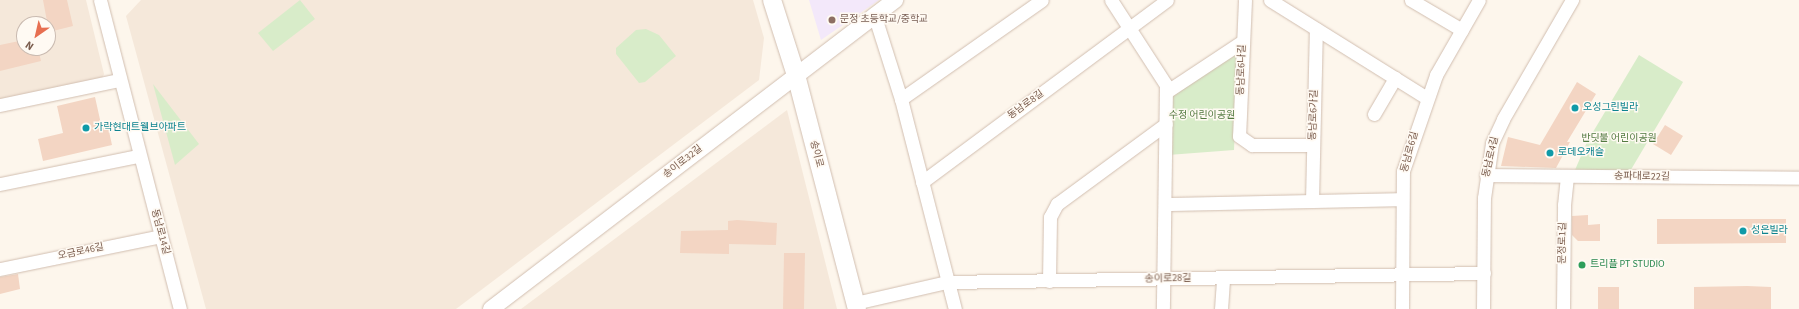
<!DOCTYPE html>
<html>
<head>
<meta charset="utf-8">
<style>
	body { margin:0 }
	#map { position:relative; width:1799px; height:309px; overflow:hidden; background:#fdf6ec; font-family:"Source Sans 3","Noto Sans KR",sans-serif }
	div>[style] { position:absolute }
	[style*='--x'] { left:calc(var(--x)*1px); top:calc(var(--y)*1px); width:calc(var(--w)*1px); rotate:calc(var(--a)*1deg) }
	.residential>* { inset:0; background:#f5e8da }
	.education>* { inset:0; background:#f3e8fa }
	.green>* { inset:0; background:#d8ecc9 }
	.building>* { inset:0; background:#f3d5c3 }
	.roads { filter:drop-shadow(0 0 1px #d1beb0) drop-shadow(0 0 1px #d1beb0) }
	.minor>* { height:13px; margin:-6.5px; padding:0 6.5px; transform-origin:6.5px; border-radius:6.5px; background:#fff }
	.tertiary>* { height:16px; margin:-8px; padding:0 8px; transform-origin:8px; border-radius:8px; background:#fff }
	.secondary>* { height:18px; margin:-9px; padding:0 9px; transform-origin:9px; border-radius:9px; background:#fff }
	.dots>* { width:11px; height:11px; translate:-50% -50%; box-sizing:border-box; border:2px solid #fffaf3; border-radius:50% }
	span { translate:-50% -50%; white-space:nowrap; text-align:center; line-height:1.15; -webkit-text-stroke:3px #fffaf3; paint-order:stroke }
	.education-label { font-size:10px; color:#785e54 }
	.left { translate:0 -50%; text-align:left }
	.street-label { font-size:10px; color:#7a5c4d }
	.culture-label { font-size:10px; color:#0d838f }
	.park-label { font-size:10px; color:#537a41 }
	.leisure-label { font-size:10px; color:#27864d }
	.north { position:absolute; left:16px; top:16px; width:40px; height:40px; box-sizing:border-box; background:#fffaf3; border:1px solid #cabbb1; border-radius:50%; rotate:214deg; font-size:11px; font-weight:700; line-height:16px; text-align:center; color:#7a5c4d }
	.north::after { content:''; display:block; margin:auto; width:14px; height:18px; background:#e76f51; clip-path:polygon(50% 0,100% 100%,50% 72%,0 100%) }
</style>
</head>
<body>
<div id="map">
	<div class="residential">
		<i style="clip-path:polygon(evenodd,0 0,86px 0,104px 74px,102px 79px,0 101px,0 0,24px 24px,48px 24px,48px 48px,24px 48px,24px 24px)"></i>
		<i style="clip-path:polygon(141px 0,753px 0,764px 38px,759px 80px,456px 309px,206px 309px,126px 16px)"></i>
		<i style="clip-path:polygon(787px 110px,837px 309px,521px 309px)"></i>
	</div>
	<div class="education">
		<i style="clip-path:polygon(809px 0,879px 0,821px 40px)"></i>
	</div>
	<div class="green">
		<i style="clip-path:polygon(300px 0,315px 19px,273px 51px,258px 33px)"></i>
		<i style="clip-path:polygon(646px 29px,659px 35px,676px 56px,645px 82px,639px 83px,616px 54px,616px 48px,636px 30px)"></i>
		<i style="clip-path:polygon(1238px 51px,1234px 150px,1168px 155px,1168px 99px)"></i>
		<i style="clip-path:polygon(1639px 55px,1683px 82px,1629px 173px,1575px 170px,1587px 142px)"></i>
		<i style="clip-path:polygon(153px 84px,199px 144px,175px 165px)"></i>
	</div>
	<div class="building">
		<i style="clip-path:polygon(43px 0,67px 0,73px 26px,49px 32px)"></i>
		<i style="clip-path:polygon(24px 40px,24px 48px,38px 48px,41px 61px,0 71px,0 45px)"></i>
		<i style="clip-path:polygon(1577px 82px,1596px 94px,1567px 142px,1570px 142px,1556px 168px,1501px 166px,1508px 137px,1540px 145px)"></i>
		<i style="clip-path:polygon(95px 97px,101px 124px,107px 122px,112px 145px,43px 161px,38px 139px,63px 133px,57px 106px)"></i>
		<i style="clip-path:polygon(1665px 125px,1683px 136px,1671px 155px,1653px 144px)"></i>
		<i style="clip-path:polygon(1588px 215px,1588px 225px,1600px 224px,1600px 241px,1578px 241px,1572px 235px,1572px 216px)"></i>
		<i style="clip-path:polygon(1657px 219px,1786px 219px,1786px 243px,1657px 244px)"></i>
		<i style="clip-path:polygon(737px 220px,777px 223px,776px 245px,729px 244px,729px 254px,680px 253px,681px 231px,728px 230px,728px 221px)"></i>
		<i style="clip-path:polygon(784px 253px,805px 253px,804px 309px,783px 309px)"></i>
		<i style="clip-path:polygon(18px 274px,20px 289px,0 294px,0 277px)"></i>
		<i style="clip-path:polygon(1747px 286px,1771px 287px,1771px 309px,1694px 309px,1694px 287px)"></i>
		<i style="clip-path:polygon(1598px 287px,1619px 287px,1619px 309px,1598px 309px)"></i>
	</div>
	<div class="roads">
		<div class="minor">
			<i style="--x:100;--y:0;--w:319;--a:75.5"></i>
			<i style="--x:1111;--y:0;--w:101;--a:57.1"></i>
			<i style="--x:1166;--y:85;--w:224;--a:90.8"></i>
			<i style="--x:1245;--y:0;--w:136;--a:92.5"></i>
			<i style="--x:1239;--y:136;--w:16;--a:35"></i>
			<i style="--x:1252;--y:145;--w:61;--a:0"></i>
			<i style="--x:1270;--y:0;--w:185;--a:32"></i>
			<i style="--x:1411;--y:0;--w:59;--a:30.5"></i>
			<i style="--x:874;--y:14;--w:89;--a:72.4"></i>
			<i style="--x:901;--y:99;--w:217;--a:75.6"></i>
			<i style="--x:1166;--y:92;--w:92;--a:-33.5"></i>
			<i style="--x:901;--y:99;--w:172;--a:-35.1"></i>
			<i style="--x:0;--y:105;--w:122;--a:-11.9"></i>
			<i style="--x:1374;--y:114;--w:42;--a:-59.7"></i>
			<i style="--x:1486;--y:175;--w:313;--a:0.5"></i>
			<i style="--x:922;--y:182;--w:305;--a:-36.6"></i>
			<i style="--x:0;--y:184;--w:141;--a:-11.5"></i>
			<i style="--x:1312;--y:201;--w:172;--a:-88.7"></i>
			<i style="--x:1165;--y:204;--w:237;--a:-1.2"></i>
			<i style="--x:0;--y:269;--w:164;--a:-11.6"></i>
			<i style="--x:1049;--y:281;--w:64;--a:-89.1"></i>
			<i style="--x:1050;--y:217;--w:15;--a:-62"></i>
			<i style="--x:1057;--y:204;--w:135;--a:-36.3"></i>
			<i style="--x:855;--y:303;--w:94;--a:-12.9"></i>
			<i style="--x:947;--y:282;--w:537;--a:-0.96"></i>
			<i style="--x:1221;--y:309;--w:30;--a:-86"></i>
			<i style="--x:1402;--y:309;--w:138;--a:-89.6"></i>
			<i style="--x:1403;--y:171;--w:102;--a:-71"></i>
			<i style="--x:1436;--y:75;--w:86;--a:-60.2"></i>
			<i style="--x:1483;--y:309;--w:111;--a:-89.5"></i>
			<i style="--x:1484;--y:198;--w:56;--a:-81.7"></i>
			<i style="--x:1492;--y:143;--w:26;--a:-65"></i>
			<i style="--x:1503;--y:119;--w:138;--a:-59.9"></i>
			<i style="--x:1563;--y:309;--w:104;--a:-89.4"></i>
			<i style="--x:1564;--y:205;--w:28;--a:-84"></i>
		</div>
		<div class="tertiary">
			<i style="--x:491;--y:309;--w:509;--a:-37.41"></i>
		</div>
		<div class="secondary">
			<i style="--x:772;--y:0;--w:79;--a:72.3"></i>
			<i style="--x:796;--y:75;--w:242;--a:75.4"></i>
		</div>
	</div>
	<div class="dots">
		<i style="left:832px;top:20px;background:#8d6e63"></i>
		<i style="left:1575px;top:108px;background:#0f9aa8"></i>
		<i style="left:86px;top:128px;background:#0f9aa8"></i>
		<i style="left:1550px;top:153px;background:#0f9aa8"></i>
		<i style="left:1743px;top:231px;background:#0f9aa8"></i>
		<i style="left:1582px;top:265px;background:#2e9e5b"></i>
	</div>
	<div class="education-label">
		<span class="left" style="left:840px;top:20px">문정 초등학교/중학교</span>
	</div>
	<div class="street-label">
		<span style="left:1242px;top:70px;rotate:-88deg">동남로6나길</span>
		<span style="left:1026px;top:105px;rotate:-36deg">동남로8길</span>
		<span style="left:1314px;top:115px;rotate:-88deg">동남로6가길</span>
		<span style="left:1410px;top:152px;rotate:-75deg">동남로6길</span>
		<span style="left:816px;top:154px;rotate:76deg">송이로</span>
		<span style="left:1491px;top:157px;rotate:-77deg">동남로4길</span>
		<span style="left:683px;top:162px;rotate:-38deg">송이로32길</span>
		<span style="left:1642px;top:177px;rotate:1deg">송파대로22길</span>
		<span style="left:160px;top:232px;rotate:75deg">동남로14길</span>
		<span style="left:1563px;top:243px;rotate:-89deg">문정로1길</span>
		<span style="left:81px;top:252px;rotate:-12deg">오금로46길</span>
		<span style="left:1168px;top:279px;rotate:-1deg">송이로28길</span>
	</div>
	<div class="culture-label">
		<span class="left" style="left:1583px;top:108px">오성그린빌라</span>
		<span class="left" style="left:94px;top:128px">가락현대트웰브아파트</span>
		<span class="left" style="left:1558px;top:153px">로데오캐슬</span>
		<span class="left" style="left:1751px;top:231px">성은빌라</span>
	</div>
	<div class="park-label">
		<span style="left:1202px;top:116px">수정 어린이공원</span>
		<span style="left:1619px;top:139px">반딧불 어린이공원</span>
	</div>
	<div class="leisure-label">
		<span class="left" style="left:1590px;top:265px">트리플 PT STUDIO</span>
	</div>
	<div class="north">N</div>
</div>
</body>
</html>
